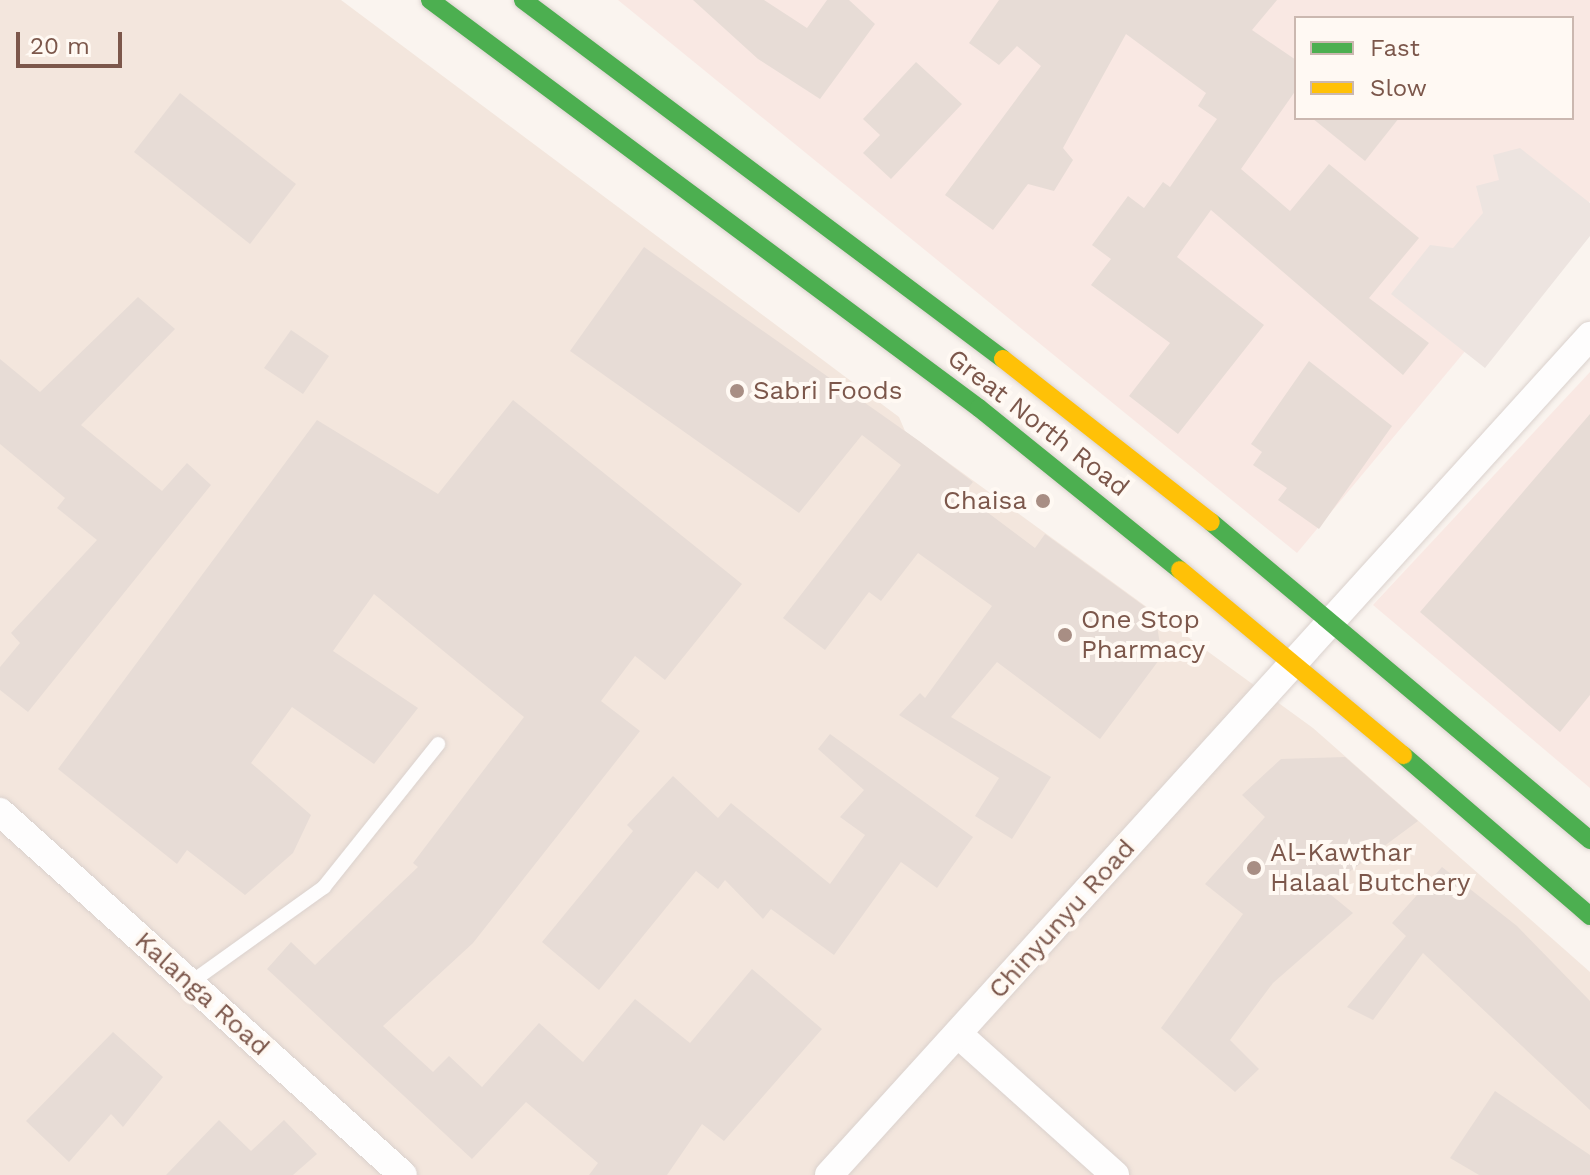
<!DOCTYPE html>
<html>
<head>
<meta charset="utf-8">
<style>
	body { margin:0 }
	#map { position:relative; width:1590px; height:1175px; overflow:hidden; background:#faf4ef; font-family:"Work Sans",sans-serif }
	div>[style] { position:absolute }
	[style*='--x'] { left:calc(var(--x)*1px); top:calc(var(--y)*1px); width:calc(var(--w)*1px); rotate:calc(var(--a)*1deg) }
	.residential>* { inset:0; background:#f3e6dd }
	.commercial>* { inset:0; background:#f9e8e3 }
	.industrial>* { inset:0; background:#ede4e0 }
	.building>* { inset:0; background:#e7dcd6 }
	.roads { filter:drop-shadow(0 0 2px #dad1cd) drop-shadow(0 0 2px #dad1cd) }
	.lane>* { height:14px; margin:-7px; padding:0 7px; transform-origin:7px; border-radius:7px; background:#fefdfd }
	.street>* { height:28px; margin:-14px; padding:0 14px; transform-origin:14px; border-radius:14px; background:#fefdfd }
	.fast>* { height:18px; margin:-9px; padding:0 9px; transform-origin:9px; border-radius:9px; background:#4caf50 }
	.slow>* { height:18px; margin:-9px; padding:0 9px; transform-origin:9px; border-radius:9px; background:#ffc107 }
	.dots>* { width:22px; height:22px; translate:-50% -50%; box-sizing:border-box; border:4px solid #fff9f3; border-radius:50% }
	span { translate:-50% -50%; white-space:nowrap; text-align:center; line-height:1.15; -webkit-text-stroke:8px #fff9f3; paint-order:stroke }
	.poi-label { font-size:26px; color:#7c574b }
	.left { translate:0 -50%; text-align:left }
	.right { translate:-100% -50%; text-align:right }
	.street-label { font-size:26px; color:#7c574b }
	.legend { position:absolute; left:1294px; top:16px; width:280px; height:104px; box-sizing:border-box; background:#fff9f3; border:2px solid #cbb8b0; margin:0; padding:10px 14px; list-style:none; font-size:24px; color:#7c574b }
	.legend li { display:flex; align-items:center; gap:16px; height:40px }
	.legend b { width:40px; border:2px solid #cbb8b0 }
	.scale { position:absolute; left:16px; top:32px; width:106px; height:36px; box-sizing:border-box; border:4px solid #7c574b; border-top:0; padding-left:10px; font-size:24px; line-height:28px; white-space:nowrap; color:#7c574b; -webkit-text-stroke:6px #fff9f3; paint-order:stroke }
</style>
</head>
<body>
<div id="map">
	<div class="residential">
		<i style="clip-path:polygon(0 0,341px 0,899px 417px,905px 431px,1313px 728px,1590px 972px,1590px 1175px,0 1175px)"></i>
	</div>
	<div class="commercial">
		<i style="clip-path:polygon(evenodd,618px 0,1590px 0,1590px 201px,1297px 553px,618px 0,1296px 18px,1572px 18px,1572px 118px,1296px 118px,1296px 18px)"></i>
		<i style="clip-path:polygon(1590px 372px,1590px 788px,1373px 605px)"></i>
	</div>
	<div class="industrial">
		<i style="clip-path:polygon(1520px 148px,1590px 203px,1590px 236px,1485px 368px,1391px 294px,1430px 245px,1453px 248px,1483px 213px,1476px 186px,1499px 180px,1493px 155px)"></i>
	</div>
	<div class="building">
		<i style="clip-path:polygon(693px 0,764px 0,807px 28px,827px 0,849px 0,875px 24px,820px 99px,758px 59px)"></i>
		<i style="clip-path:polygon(999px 0,1277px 0,1252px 30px,1296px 60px,1296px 90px,1241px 169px,1290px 211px,1329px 164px,1419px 238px,1369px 298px,1429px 343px,1403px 375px,1211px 210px,1177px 257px,1264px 325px,1178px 434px,1129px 396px,1170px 343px,1091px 285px,1111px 259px,1092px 245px,1128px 196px,1144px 208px,1163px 182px,1170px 187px,1217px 119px,1198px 106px,1206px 93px,1126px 34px,1063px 148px,1073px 160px,1054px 191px,1028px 184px,993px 230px,945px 195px,1041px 66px,1017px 46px,999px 65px,969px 43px)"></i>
		<i style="clip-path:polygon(916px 62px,962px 104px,891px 179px,863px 153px,880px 135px,863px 119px)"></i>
		<i style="clip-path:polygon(180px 93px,296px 184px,250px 244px,134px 152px)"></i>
		<i style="clip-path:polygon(1312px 118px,1399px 118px,1365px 161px)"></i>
		<i style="clip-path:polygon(644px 247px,919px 441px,973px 482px,963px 494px,1035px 548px,1045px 534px,1155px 614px,1162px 656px,1100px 739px,997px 662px,951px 717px,1051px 777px,1012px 839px,975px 816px,999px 778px,899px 715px,920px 693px,925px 698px,992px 606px,918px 553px,881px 601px,869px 592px,825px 650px,783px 618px,901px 465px,862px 435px,799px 513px,570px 351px)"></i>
		<i style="clip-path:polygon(138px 297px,175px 329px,81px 425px,162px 491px,187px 463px,211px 485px,28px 712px,0 690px,0 667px,20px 643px,11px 633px,97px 540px,57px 508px,65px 498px,0 444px,0 359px,40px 392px)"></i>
		<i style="clip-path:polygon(291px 330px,329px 356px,303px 394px,264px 368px)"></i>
		<i style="clip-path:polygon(1309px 361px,1392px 426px,1319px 529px,1278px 500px,1287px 488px,1253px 465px,1262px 452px,1251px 444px)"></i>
		<i style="clip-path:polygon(513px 400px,742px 584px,665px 680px,635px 656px,601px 701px,640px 731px,473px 943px,383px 1026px,433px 1072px,449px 1056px,482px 1087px,539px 1023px,583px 1062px,635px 999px,690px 1043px,752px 969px,822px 1029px,724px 1141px,702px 1124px,667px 1175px,589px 1175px,598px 1163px,526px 1102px,472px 1159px,267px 969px,291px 942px,315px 965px,418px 867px,413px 863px,524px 717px,374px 594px,333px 651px,418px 708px,374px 764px,292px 707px,251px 763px,311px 815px,293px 853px,245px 895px,187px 850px,177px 864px,58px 769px,317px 420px,438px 494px)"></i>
		<i style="clip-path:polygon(1590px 414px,1590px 695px,1560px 732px,1420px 612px)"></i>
		<i style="clip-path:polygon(830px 734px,973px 837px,937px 888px,901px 862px,834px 955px,771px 909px,763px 919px,725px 880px,718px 889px,696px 871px,599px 990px,542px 942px,633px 831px,627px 825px,673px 776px,718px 818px,731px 803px,830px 884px,865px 835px,840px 817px,864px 790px,818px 749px)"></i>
		<i style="clip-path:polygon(1345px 757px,1418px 821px,1325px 890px,1353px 913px,1273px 983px,1230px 1040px,1259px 1069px,1235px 1092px,1161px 1028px,1243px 914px,1205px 884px,1265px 817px,1242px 795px,1281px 759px)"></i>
		<i style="clip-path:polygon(1442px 867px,1517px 926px,1590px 1001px,1590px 1110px,1423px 953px,1373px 1020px,1347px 1007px,1406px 936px,1392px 923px)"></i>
		<i style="clip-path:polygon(113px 1032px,163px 1077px,123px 1127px,111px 1114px,69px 1162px,26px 1121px)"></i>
		<i style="clip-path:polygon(1495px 1091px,1590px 1155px,1590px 1175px,1479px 1175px,1450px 1158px)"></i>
		<i style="clip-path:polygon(219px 1120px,251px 1151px,284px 1120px,317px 1154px,293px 1175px,166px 1175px)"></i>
	</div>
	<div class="roads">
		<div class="lane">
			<i style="--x:190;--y:983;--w:165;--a:-35.6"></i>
			<i style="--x:324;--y:887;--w:183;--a:-51.4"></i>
		</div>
		<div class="street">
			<i style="--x:0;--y:812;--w:542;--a:42.01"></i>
			<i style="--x:958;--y:1034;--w:211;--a:41.9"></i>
			<i style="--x:829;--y:1175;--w:1133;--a:-47.79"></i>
		</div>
		<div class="fast">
			<i style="--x:430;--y:0;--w:684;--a:36.62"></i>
			<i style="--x:979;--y:408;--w:258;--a:38.9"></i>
			<i style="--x:523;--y:0;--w:599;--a:36.79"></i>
			<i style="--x:1211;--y:522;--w:495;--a:40"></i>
			<i style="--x:1403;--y:755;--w:247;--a:40.7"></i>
		</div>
		<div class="slow">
			<i style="--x:1003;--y:359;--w:264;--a:38.1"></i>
			<i style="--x:1180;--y:570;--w:290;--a:39.7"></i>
		</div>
	</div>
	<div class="dots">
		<i style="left:737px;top:391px;background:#a88e84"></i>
		<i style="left:1043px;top:501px;background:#a88e84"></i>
		<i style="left:1065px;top:635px;background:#a88e84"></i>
		<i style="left:1254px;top:868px;background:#a88e84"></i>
	</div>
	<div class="poi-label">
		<span class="left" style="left:753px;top:391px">Sabri Foods</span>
		<span class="right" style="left:1027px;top:501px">Chaisa</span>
		<span class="left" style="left:1081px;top:635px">One Stop<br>Pharmacy</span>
		<span class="left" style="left:1270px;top:868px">Al-Kawthar<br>Halaal Butchery</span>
	</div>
	<div class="street-label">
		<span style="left:1038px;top:423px;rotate:38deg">Great North Road</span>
		<span style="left:1062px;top:919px;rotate:-48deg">Chinyunyu Road</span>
		<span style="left:202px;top:994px;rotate:42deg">Kalanga Road</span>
	</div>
	<ul class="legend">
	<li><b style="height:10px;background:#4caf50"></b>Fast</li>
	<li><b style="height:10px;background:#ffc107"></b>Slow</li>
	</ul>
	<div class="scale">20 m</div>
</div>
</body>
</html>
